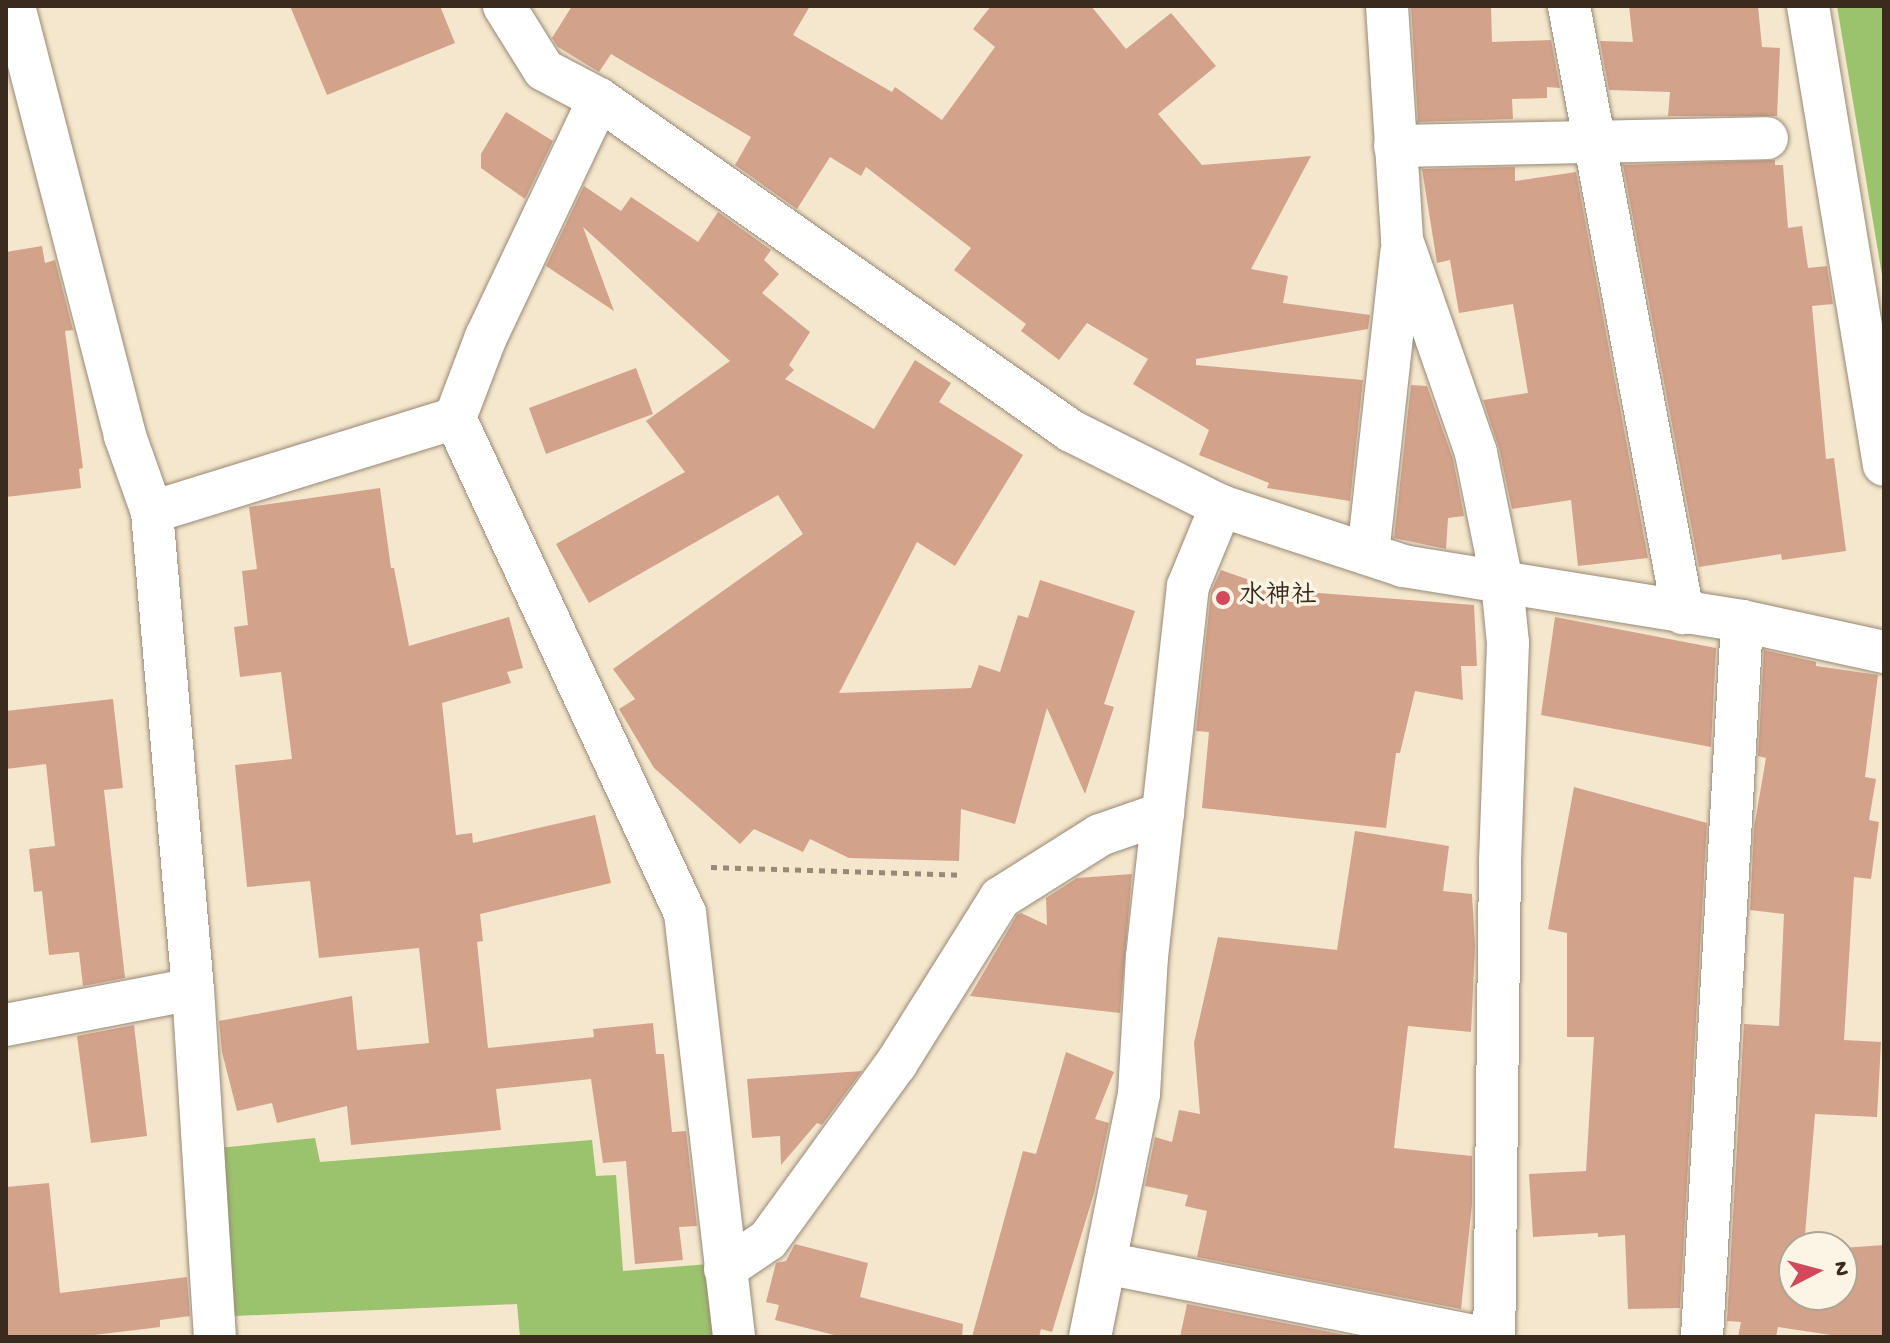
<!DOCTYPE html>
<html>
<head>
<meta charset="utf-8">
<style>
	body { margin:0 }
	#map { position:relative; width:1890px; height:1343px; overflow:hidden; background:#f4e7cd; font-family:"Gochi Hand","Klee One",sans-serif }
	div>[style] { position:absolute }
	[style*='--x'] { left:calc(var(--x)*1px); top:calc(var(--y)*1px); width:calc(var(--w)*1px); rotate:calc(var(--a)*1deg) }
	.green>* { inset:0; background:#9bc26d }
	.building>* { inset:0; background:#d3a28b }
	.path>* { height:5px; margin-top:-2.5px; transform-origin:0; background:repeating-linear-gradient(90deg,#988876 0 6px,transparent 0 12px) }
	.roads { filter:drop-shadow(0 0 2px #988876) drop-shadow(0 0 2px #988876) }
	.street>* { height:42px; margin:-21px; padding:0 21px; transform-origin:21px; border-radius:21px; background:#fff }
	.dots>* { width:22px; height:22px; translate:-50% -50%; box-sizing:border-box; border:4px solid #fcf5e5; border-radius:50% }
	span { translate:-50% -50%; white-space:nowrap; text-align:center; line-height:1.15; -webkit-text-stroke:7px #fcf5e5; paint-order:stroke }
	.poi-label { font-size:26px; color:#3b2a1e; font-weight:700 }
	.left { translate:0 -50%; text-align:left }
	.frame { position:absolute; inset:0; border:8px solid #3b2a1e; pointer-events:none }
	.north { position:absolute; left:1778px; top:1231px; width:80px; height:80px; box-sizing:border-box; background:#fcf5e5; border:2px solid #afa495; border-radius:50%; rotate:84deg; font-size:22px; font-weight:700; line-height:32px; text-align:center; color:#3b2a1e }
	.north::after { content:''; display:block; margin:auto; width:28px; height:36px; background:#d1495b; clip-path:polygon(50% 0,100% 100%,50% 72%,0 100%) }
</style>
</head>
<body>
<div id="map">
	<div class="green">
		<i style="clip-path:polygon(1837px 6px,1884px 6px,1884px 287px)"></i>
		<i style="clip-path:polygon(315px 1138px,320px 1162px,592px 1140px,596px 1176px,616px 1175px,623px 1271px,709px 1264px,715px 1337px,520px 1337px,517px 1304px,234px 1316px,219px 1148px)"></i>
	</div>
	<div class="building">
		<i style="clip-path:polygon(290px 6px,440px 6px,455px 43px,327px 95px)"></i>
		<i style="clip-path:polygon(572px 6px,810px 6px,793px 35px,892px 92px,895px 87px,942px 120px,995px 47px,973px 29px,991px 6px,1091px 6px,1126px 49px,1171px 13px,1216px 66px,1158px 114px,1202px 165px,1311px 156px,1251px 269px,1288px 276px,1283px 303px,1370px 315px,1368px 329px,1196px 359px,1196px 365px,1363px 380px,1350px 501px,1267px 488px,1269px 483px,1199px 455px,1209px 430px,1133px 384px,1148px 359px,1087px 323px,1059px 360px,1021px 331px,1026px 324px,954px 270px,971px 248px,866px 167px,861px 176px,830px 157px,797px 209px,735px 165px,751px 137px,611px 54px,599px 72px,558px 47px,552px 38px)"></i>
		<i style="clip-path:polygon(1411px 6px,1491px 6px,1492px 42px,1551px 40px,1560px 88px,1547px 87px,1547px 98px,1512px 99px,1513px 119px,1418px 122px)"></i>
		<i style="clip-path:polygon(1629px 6px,1758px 6px,1762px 47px,1780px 48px,1777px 116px,1668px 116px,1670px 92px,1609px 90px,1600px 41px,1633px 42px)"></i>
		<i style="clip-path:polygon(506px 112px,553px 141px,525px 199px,481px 168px,481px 154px)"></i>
		<i style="clip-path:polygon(1775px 160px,1775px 165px,1783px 165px,1788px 228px,1802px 226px,1808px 268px,1827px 266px,1833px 304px,1812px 306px,1826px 459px,1834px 458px,1846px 551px,1782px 560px,1781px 554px,1699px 567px,1623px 165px)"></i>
		<i style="clip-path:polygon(1515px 167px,1515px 181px,1576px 172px,1648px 558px,1578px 566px,1571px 500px,1512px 509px,1499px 448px,1483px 400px,1528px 393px,1513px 304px,1459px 313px,1450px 260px,1437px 263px,1422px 169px)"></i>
		<i style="clip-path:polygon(584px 186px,621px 211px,631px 197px,698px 242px,718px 212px,771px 250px,764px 260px,779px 274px,762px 293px,810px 332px,789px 365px,794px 370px,785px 379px,874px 429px,915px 360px,951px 383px,939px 402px,1023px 455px,955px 566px,917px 542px,839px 693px,971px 688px,979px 665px,1000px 672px,1018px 615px,1028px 618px,1040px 580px,1135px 611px,1104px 704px,1114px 707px,1085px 794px,1047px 708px,1015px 824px,961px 809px,959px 861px,849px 858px,810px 839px,803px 852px,754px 829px,740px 844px,654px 768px,619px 709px,635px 699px,613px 669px,803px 534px,778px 495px,589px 603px,556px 544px,685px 472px,646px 421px,730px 361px,583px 227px,614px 311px,546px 266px)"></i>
		<i style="clip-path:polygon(42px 246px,45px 263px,55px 260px,73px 330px,65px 331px,83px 468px,79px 469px,81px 488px,6px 497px,6px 252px)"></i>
		<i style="clip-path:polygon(636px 368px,653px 414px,546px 454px,529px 408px)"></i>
		<i style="clip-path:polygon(1411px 385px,1427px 386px,1453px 459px,1464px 516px,1448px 518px,1446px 549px,1394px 538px)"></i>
		<i style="clip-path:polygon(380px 488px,391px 568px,394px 568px,409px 646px,509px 617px,523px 668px,507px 672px,511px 683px,442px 703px,456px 835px,472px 833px,473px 843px,595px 815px,611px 883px,480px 914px,483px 941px,477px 942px,488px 1048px,594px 1037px,593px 1029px,653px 1023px,656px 1054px,664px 1054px,672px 1132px,686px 1131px,697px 1226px,679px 1227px,683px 1260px,635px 1264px,626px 1161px,603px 1163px,591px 1079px,496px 1089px,501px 1130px,351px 1145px,347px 1106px,277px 1123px,272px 1103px,237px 1111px,222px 1052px,219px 1021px,352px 996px,357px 1050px,429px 1043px,419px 948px,319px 958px,310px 881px,247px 887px,235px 765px,292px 759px,281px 672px,240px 677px,234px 627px,248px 625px,242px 571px,257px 569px,249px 507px)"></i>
		<i style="clip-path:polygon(1221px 570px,1255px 582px,1253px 588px,1474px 605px,1477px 666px,1461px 666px,1463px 700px,1415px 691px,1400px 753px,1396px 753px,1386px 828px,1202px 808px,1209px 732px,1196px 731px,1211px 592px)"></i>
		<i style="clip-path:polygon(1555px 617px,1716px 648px,1711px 747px,1541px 715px)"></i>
		<i style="clip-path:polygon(1764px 650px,1816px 662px,1816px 666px,1878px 675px,1865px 777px,1876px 779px,1869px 820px,1879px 822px,1871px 879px,1854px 877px,1844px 1040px,1881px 1042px,1877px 1117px,1815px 1114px,1804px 1247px,1794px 1247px,1794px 1295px,1842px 1295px,1842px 1248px,1884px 1245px,1884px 1337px,1844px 1337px,1778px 1327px,1776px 1337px,1738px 1337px,1741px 1322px,1727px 1321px,1744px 1024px,1779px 1026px,1784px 914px,1750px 910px,1754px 828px,1766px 758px,1758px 756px)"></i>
		<i style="clip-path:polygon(113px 699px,123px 788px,104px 790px,125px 978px,83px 986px,79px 952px,49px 955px,42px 891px,34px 892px,29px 849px,55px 846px,46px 764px,6px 769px,6px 711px)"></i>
		<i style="clip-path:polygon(1574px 787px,1707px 823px,1680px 1308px,1628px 1309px,1625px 1235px,1598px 1237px,1598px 1233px,1533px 1237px,1529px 1174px,1586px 1171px,1594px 1037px,1567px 1037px,1567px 933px,1548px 929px)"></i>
		<i style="clip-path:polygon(1355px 831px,1449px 846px,1443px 891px,1472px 894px,1475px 946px,1471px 1032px,1408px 1026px,1394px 1148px,1472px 1156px,1472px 1204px,1461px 1309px,1197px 1257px,1207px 1211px,1185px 1206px,1188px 1195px,1145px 1186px,1155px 1137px,1172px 1142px,1179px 1110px,1200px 1114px,1194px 1043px,1218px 937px,1337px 950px)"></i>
		<i style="clip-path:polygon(1132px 874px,1120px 1013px,970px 996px,1017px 915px,1021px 913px,1047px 925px,1046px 898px,1077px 878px)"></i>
		<i style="clip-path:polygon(134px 1025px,147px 1136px,91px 1143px,77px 1036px)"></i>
		<i style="clip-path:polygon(1066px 1052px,1114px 1072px,1095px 1119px,1109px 1123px,1094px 1193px,1052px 1332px,1041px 1329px,1039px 1337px,972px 1337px,1023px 1151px,1036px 1154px)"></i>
		<i style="clip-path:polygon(862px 1071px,822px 1125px,817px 1123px,781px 1165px,780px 1136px,752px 1138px,747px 1079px)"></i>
		<i style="clip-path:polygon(49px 1183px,60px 1293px,187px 1277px,190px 1316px,160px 1320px,160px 1327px,78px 1337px,6px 1337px,6px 1187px)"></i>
		<i style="clip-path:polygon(795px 1244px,868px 1263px,860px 1297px,963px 1324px,962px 1337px,842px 1337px,775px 1320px,779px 1305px,766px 1302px,776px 1263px,786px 1261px)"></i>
		<i style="clip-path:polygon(1187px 1304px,1355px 1337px,1180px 1337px)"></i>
	</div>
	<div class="path">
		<i style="--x:711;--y:867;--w:250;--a:1.8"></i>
	</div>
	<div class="roads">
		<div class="street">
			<i style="--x:14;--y:6;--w:444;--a:75.5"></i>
			<i style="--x:125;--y:436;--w:81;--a:70.4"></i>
			<i style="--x:152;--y:512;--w:479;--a:85.1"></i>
			<i style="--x:193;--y:989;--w:349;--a:86.4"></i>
			<i style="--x:504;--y:6;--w:75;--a:58"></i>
			<i style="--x:544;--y:70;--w:62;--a:27.8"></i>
			<i style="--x:599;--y:99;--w:577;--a:35.12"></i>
			<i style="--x:1071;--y:431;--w:168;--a:26.6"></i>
			<i style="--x:1221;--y:506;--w:192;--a:18.2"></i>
			<i style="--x:1403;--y:566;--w:343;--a:9.2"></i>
			<i style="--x:1742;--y:621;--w:145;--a:12.3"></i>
			<i style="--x:1387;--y:6;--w:234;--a:86.3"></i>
			<i style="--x:1402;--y:240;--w:225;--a:70.8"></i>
			<i style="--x:1476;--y:453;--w:132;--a:78.6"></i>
			<i style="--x:1502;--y:582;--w:61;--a:84.4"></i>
			<i style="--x:1508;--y:643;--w:219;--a:92.1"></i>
			<i style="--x:1500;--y:862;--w:475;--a:90.7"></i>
			<i style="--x:1569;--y:6;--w:618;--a:79.36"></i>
			<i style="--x:1808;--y:6;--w:465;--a:80.6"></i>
			<i style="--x:1395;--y:146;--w:372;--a:-1.2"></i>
			<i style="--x:455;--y:418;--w:87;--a:-69.1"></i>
			<i style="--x:486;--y:337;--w:263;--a:-64.6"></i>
			<i style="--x:152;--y:512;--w:317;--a:-17.2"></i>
			<i style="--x:455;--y:418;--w:546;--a:65.08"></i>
			<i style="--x:685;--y:913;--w:427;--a:83.4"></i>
			<i style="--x:1368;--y:554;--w:303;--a:-83.7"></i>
			<i style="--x:6;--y:1025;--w:190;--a:-10.9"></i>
			<i style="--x:1105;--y:1263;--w:380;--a:11.2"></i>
			<i style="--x:725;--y:1269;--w:52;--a:-34"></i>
			<i style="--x:768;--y:1240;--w:218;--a:-54"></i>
			<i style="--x:896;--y:1064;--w:196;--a:-57.9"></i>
			<i style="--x:1000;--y:898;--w:118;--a:-32.2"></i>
			<i style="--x:1100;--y:835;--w:67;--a:-19.2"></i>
			<i style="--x:1090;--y:1337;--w:248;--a:-78.6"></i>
			<i style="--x:1139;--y:1094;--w:137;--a:-86.7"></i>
			<i style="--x:1147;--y:957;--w:373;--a:-83.7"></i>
			<i style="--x:1188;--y:586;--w:87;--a:-67.6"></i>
			<i style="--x:1702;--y:1337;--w:717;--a:-86.8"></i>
		</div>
	</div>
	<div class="dots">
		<i style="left:1223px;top:598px;background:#d1495b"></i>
	</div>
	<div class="poi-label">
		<span class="left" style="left:1239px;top:598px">水神社</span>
	</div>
	<div class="frame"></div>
	<div class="north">N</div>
</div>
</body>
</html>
